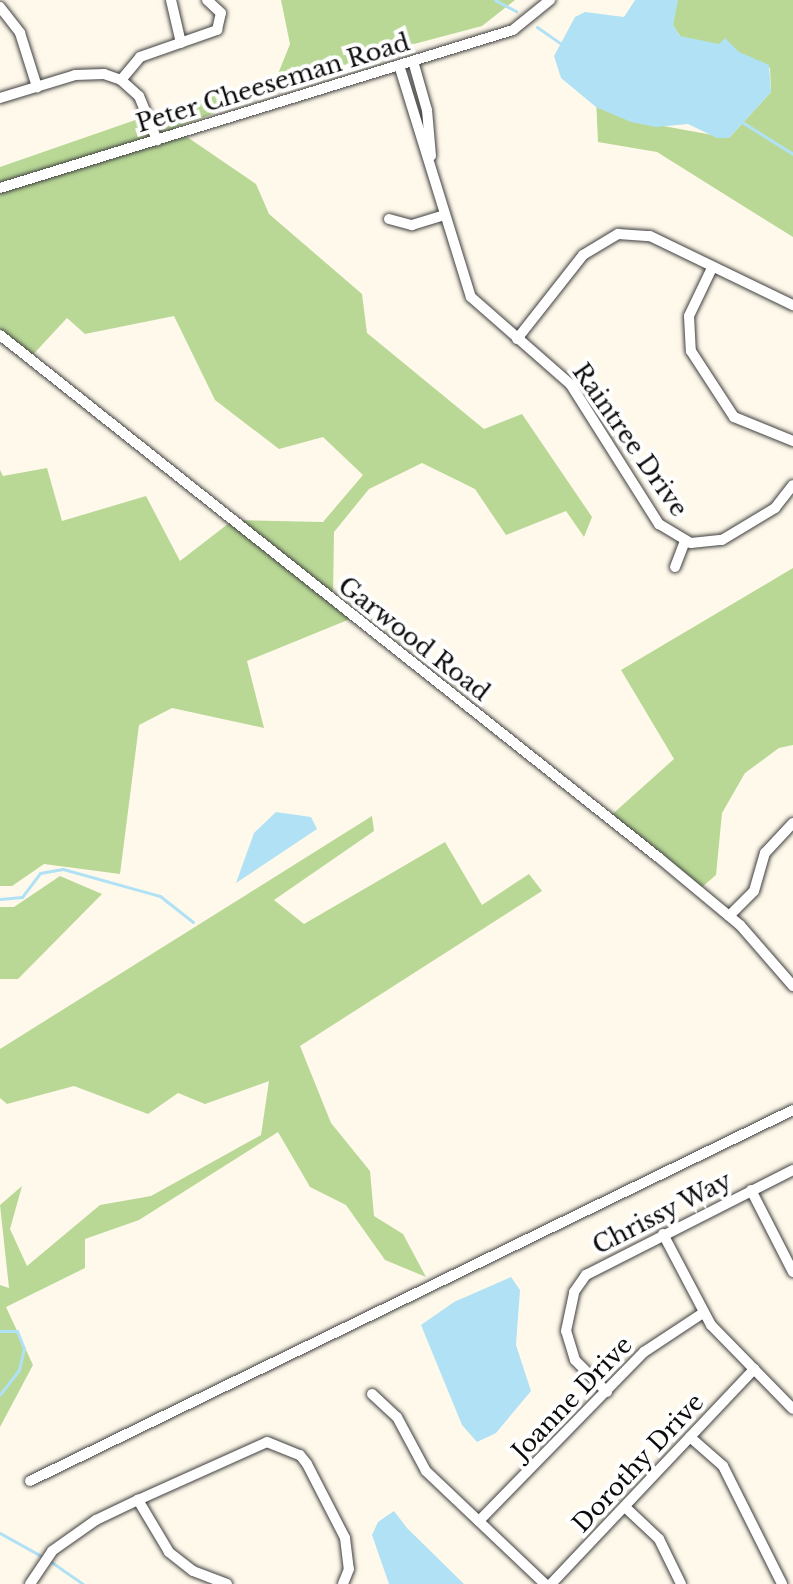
<!DOCTYPE html>
<html>
<head>
<meta charset="utf-8">
<style>
	body { margin:0 }
	#map { position:relative; width:793px; height:1584px; overflow:hidden; background:#fff9eb; font-family:"Libre Baskerville",serif }
	div>[style] { position:absolute }
	[style*='--x'] { left:calc(var(--x)*1px); top:calc(var(--y)*1px); width:calc(var(--w)*1px); rotate:calc(var(--a)*1deg) }
	.forest>* { inset:0; background:#b9d896 }
	.water>* { inset:0; background:#b1e1f5 }
	.stream>* { height:3px; margin:-1.5px; padding:0 1.5px; transform-origin:1.5px; border-radius:1.5px; background:#b1e1f5 }
	.roads { filter:drop-shadow(0 0 2px #3f3f3f) drop-shadow(0 0 2px #3f3f3f) }
	.minor>* { height:10px; margin:-5px; padding:0 5px; transform-origin:5px; border-radius:5px; background:#fff }
	span { translate:-50% -50%; white-space:nowrap; text-align:center; line-height:1.15; -webkit-text-stroke:8px #fff; paint-order:stroke }
	.street-label { font-size:24px; color:#0c0c0c }
</style>
</head>
<body>
<div id="map">
	<div class="forest">
		<i style="clip-path:polygon(281px 0,515px 0,482px 26px,380px 53px,174px 128px,256px 184px,269px 214px,362px 294px,367px 333px,484px 429px,522px 414px,592px 517px,584px 537px,566px 511px,506px 535px,475px 489px,422px 463px,369px 489px,334px 532px,333px 598px,355px 617px,247px 661px,264px 728px,172px 708px,139px 725px,120px 874px,44px 864px,12px 886px,0 886px,0 470px,3px 476px,47px 468px,62px 521px,146px 496px,180px 561px,233px 520px,323px 522px,363px 475px,323px 437px,279px 449px,215px 400px,174px 316px,85px 334px,67px 318px,27px 361px,0 338px,0 167px,167px 109px,276px 79px,290px 44px)"></i>
		<i style="clip-path:polygon(677px 0,793px 0,793px 237px,657px 152px,598px 142px,596px 98px,636px 121px,729px 138px,771px 92px,770px 68px,684px 42px,673px 25px)"></i>
		<i style="clip-path:polygon(793px 568px,793px 745px,779px 748px,745px 773px,722px 813px,716px 875px,695px 893px,607px 819px,674px 759px,621px 670px)"></i>
		<i style="clip-path:polygon(372px 816px,374px 831px,274px 900px,304px 924px,445px 842px,482px 905px,529px 874px,542px 891px,300px 1046px,331px 1123px,370px 1171px,374px 1216px,403px 1234px,426px 1277px,385px 1260px,346px 1205px,310px 1187px,278px 1132px,139px 1220px,85px 1239px,85px 1268px,6px 1307px,33px 1365px,0 1427px,0 1488px,0 1285px,9px 1288px,0 1205px,22px 1186px,10px 1229px,27px 1266px,100px 1205px,151px 1196px,261px 1135px,269px 1081px,205px 1104px,178px 1093px,148px 1114px,74px 1086px,7px 1104px,0 1098px,0 1049px)"></i>
		<i style="clip-path:polygon(60px 876px,102px 894px,18px 979px,0 979px,0 907px,14px 907px)"></i>
	</div>
	<div class="water">
		<i style="clip-path:polygon(635px 0,678px 0,673px 25px,680px 36px,719px 44px,725px 38px,739px 52px,769px 65px,771px 92px,729px 138px,717px 138px,688px 124px,656px 127px,631px 122px,596px 107px,561px 78px,554px 56px,575px 17px,585px 12px,624px 17px)"></i>
		<i style="clip-path:polygon(276px 812px,311px 817px,317px 829px,236px 883px,254px 833px)"></i>
		<i style="clip-path:polygon(511px 1277px,520px 1290px,516px 1345px,531px 1391px,496px 1433px,477px 1442px,462px 1425px,421px 1325px,454px 1302px)"></i>
		<i style="clip-path:polygon(394px 1511px,407px 1528px,464px 1584px,389px 1584px,372px 1535px,378px 1522px)"></i>
	</div>
	<div class="stream">
		<i style="--x:495;--y:0;--w:24;--a:28"></i>
		<i style="--x:537;--y:27;--w:29;--a:35"></i>
		<i style="--x:742;--y:122;--w:60;--a:32.1"></i>
		<i style="--x:0;--y:899;--w:22;--a:-5"></i>
		<i style="--x:22;--y:897;--w:30;--a:-53"></i>
		<i style="--x:40;--y:873;--w:23;--a:-10"></i>
		<i style="--x:63;--y:869;--w:101;--a:15.6"></i>
		<i style="--x:160;--y:896;--w:42;--a:38.2"></i>
		<i style="--x:0;--y:1331;--w:17;--a:0"></i>
		<i style="--x:17;--y:1331;--w:18;--a:68"></i>
		<i style="--x:24;--y:1348;--w:23;--a:103"></i>
		<i style="--x:19;--y:1370;--w:31;--a:128"></i>
		<i style="--x:0;--y:1533;--w:49;--a:29.2"></i>
		<i style="--x:50;--y:1561;--w:40;--a:34.9"></i>
	</div>
	<div class="roads">
		<div class="minor">
			<i style="--x:171;--y:0;--w:44;--a:76.9"></i>
			<i style="--x:0;--y:7;--w:33;--a:52"></i>
			<i style="--x:20;--y:33;--w:57;--a:72.5"></i>
			<i style="--x:413;--y:61;--w:51;--a:74.1"></i>
			<i style="--x:427;--y:110;--w:46;--a:85"></i>
			<i style="--x:399;--y:65;--w:243;--a:72.8"></i>
			<i style="--x:471;--y:297;--w:133;--a:41.3"></i>
			<i style="--x:571;--y:385;--w:165;--a:57.7"></i>
			<i style="--x:659;--y:524;--w:37;--a:31"></i>
			<i style="--x:691;--y:543;--w:31;--a:-6"></i>
			<i style="--x:722;--y:540;--w:62;--a:-31.1"></i>
			<i style="--x:775;--y:508;--w:29;--a:-52"></i>
			<i style="--x:121;--y:80;--w:30;--a:-50"></i>
			<i style="--x:140;--y:57;--w:82;--a:-19.3"></i>
			<i style="--x:217;--y:30;--w:17;--a:-77"></i>
			<i style="--x:221;--y:13;--w:19;--a:-137"></i>
			<i style="--x:0;--y:98;--w:78;--a:-17"></i>
			<i style="--x:75;--y:75;--w:29;--a:-2"></i>
			<i style="--x:104;--y:74;--w:18;--a:19"></i>
			<i style="--x:121;--y:80;--w:24;--a:42"></i>
			<i style="--x:139;--y:96;--w:48;--a:67.8"></i>
			<i style="--x:0;--y:188;--w:537;--a:-17.12"></i>
			<i style="--x:513;--y:30;--w:48;--a:-39"></i>
			<i style="--x:389;--y:219;--w:24;--a:15"></i>
			<i style="--x:412;--y:225;--w:34;--a:-17"></i>
			<i style="--x:711;--y:270;--w:51;--a:115.6"></i>
			<i style="--x:689;--y:316;--w:35;--a:87"></i>
			<i style="--x:691;--y:351;--w:79;--a:56.9"></i>
			<i style="--x:734;--y:417;--w:64;--a:22.1"></i>
			<i style="--x:0;--y:335;--w:840;--a:38.43"></i>
			<i style="--x:658;--y:857;--w:107;--a:39.7"></i>
			<i style="--x:740;--y:925;--w:81;--a:49"></i>
			<i style="--x:517;--y:339;--w:107;--a:-51.8"></i>
			<i style="--x:583;--y:255;--w:41;--a:-31"></i>
			<i style="--x:618;--y:234;--w:32;--a:4"></i>
			<i style="--x:650;--y:236;--w:159;--a:25.8"></i>
			<i style="--x:675;--y:567;--w:28;--a:-69"></i>
			<i style="--x:729;--y:916;--w:35;--a:-45"></i>
			<i style="--x:754;--y:891;--w:40;--a:-74"></i>
			<i style="--x:765;--y:853;--w:41;--a:-47"></i>
			<i style="--x:751;--y:1190;--w:92;--a:62.9"></i>
			<i style="--x:663;--y:1234;--w:103;--a:62.2"></i>
			<i style="--x:711;--y:1325;--w:117;--a:45.7"></i>
			<i style="--x:607;--y:1392;--w:45;--a:-135"></i>
			<i style="--x:575;--y:1360;--w:30;--a:-107"></i>
			<i style="--x:566;--y:1331;--w:40;--a:-78"></i>
			<i style="--x:574;--y:1292;--w:21;--a:-55"></i>
			<i style="--x:586;--y:1275;--w:232;--a:-26.9"></i>
			<i style="--x:372;--y:1394;--w:34;--a:43"></i>
			<i style="--x:397;--y:1417;--w:61;--a:61.8"></i>
			<i style="--x:426;--y:1471;--w:164;--a:43.5"></i>
			<i style="--x:690;--y:1437;--w:44;--a:41.3"></i>
			<i style="--x:723;--y:1466;--w:132;--a:63.4"></i>
			<i style="--x:30;--y:1481;--w:848;--a:-25.93"></i>
			<i style="--x:625;--y:1507;--w:47;--a:43.3"></i>
			<i style="--x:659;--y:1539;--w:50;--a:63.9"></i>
			<i style="--x:479;--y:1521;--w:236;--a:-45.7"></i>
			<i style="--x:644;--y:1352;--w:71;--a:-33.5"></i>
			<i style="--x:30;--y:1584;--w:40;--a:-56"></i>
			<i style="--x:52;--y:1551;--w:54;--a:-35.2"></i>
			<i style="--x:96;--y:1520;--w:47;--a:-25.5"></i>
			<i style="--x:227;--y:1584;--w:36;--a:-159"></i>
			<i style="--x:193;--y:1571;--w:31;--a:-142"></i>
			<i style="--x:169;--y:1552;--w:61;--a:-120.8"></i>
			<i style="--x:138;--y:1500;--w:141;--a:-24.2"></i>
			<i style="--x:267;--y:1442;--w:35;--a:22"></i>
			<i style="--x:300;--y:1455;--w:11;--a:52"></i>
			<i style="--x:307;--y:1464;--w:83;--a:62.8"></i>
			<i style="--x:345;--y:1538;--w:31;--a:83"></i>
			<i style="--x:349;--y:1569;--w:16;--a:112"></i>
			<i style="--x:551;--y:1584;--w:296;--a:-46.6"></i>
		</div>
	</div>
	<div class="street-label">
		<span style="left:273px;top:83px;rotate:-17deg">Peter Cheeseman Road</span>
		<span style="left:630px;top:440px;rotate:55deg">Raintree Drive</span>
		<span style="left:414px;top:639px;rotate:38deg">Garwood Road</span>
		<span style="left:662px;top:1213px;rotate:-27deg">Chrissy Way</span>
		<span style="left:572px;top:1398px;rotate:-46deg">Joanne Drive</span>
		<span style="left:638px;top:1463px;rotate:-47deg">Dorothy Drive</span>
	</div>
</div>
</body>
</html>
